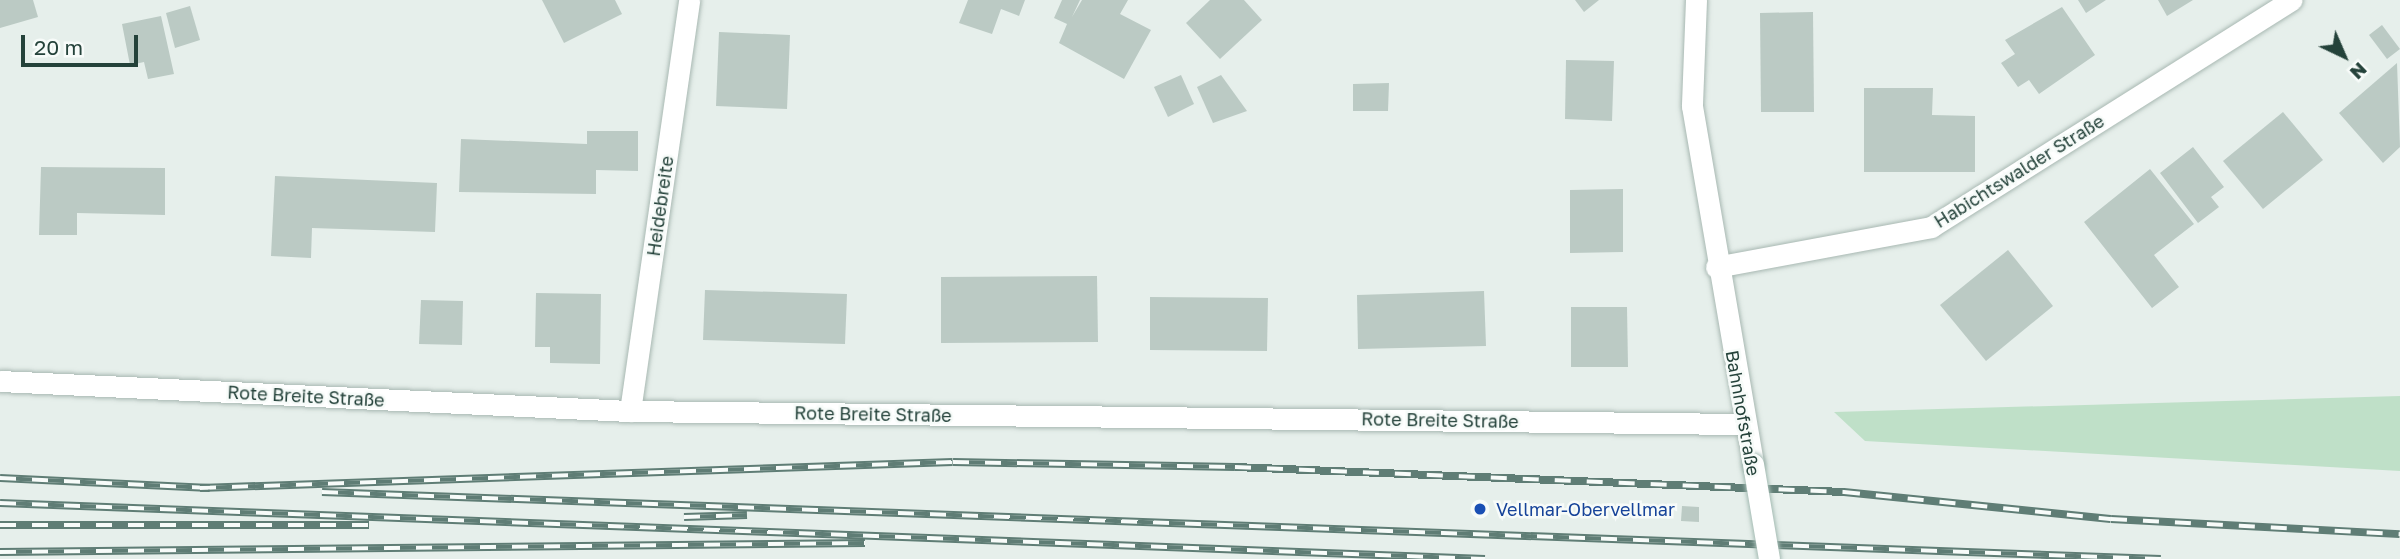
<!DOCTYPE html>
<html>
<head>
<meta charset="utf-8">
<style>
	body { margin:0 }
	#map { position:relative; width:2400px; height:559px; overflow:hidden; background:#e6efeb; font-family:"Golos Text",sans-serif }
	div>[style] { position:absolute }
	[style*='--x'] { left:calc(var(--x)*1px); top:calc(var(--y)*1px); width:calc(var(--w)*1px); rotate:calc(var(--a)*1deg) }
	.green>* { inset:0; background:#bfe0c8 }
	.building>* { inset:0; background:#bbcac4 }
	.roads { filter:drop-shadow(0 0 2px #a8b8b2) drop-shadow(0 0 2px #a8b8b2) }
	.minor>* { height:21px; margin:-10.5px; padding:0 10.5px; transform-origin:10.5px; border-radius:10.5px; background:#fff }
	.secondary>* { height:21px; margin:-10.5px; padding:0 10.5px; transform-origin:10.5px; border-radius:10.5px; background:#fff }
	.rail>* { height:8px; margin-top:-4px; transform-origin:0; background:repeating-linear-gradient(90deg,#f7fbf9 0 16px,#5f7d75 0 32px); box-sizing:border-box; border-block:2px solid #5f7d75 }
	.bridges { filter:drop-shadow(0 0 2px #a4bbb3) drop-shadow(0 0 2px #a4bbb3) }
	.secondary-bridge>* { height:21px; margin:-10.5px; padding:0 10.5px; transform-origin:10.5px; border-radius:10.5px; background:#fff }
	.dots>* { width:19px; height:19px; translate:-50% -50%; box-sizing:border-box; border:4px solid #f7fbf9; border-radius:50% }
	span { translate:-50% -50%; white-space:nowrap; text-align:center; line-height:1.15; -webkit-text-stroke:5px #f7fbf9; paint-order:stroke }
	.street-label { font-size:18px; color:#24423a }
	.transit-label { font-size:18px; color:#164399 }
	.left { translate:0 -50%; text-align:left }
	.north { position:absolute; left:2309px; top:21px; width:70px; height:70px; -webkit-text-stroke:5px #f7fbf9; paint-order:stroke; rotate:136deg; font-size:19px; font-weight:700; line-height:28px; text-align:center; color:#24423a }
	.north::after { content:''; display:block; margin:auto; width:24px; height:32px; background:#24423a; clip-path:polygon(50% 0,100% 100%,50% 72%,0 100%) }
	.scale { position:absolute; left:21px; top:35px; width:117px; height:32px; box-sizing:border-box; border:4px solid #24423a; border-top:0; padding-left:9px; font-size:21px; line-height:24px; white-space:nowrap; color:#24423a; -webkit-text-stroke:5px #f7fbf9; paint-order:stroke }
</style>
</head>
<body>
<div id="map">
	<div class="green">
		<i style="clip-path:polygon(2400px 396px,2400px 471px,1865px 441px,1834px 412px)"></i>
	</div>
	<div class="building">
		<i style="clip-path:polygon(0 0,33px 0,38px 17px,0 28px)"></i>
		<i style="clip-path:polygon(542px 0,615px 0,622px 14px,564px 43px)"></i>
		<i style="clip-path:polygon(968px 0,1025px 0,1019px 16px,1001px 9px,992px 34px,959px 23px)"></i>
		<i style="clip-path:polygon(1062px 0,1080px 0,1072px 17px,1082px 0,1128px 0,1120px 14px,1151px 30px,1124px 79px,1059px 43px,1067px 24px,1054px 18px)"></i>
		<i style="clip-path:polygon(1210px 0,1244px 0,1262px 20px,1220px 59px,1186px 23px)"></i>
		<i style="clip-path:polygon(1575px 0,1599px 0,1584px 12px)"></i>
		<i style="clip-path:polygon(2078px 0,2106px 0,2086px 13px)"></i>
		<i style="clip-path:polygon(2158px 0,2193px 0,2167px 16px)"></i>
		<i style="clip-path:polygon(190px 6px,200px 40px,175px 48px,166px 13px)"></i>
		<i style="clip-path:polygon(2062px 7px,2095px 55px,2039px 94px,2029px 80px,2018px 87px,2001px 63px,2015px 54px,2005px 40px)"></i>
		<i style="clip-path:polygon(1813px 12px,1814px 112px,1761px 112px,1760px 13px)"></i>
		<i style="clip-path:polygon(161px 16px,174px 74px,148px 79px,144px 62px,130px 65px,122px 24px)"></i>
		<i style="clip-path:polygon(2382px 25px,2400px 49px,2387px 59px,2369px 35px)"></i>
		<i style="clip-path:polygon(719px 32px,790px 35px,787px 109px,716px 106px)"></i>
		<i style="clip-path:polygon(1566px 60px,1614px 61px,1612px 121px,1565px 119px)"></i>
		<i style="clip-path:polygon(2397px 63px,2400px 147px,2383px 163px,2339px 113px)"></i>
		<i style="clip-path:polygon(1181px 75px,1194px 104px,1168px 117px,1154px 87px)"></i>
		<i style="clip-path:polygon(1221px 75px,1247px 111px,1213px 123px,1197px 87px)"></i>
		<i style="clip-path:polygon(1389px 83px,1388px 111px,1353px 111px,1353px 84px)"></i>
		<i style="clip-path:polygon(1864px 88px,1933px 88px,1932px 115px,1975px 116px,1975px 172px,1864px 172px)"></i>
		<i style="clip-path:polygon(2283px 112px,2323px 160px,2263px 209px,2223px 161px)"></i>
		<i style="clip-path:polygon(587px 131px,638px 131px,638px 171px,596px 170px,596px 194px,459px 192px,461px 139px,587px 144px)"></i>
		<i style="clip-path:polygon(2193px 147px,2224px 187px,2211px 197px,2219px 207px,2198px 223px,2160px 173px)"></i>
		<i style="clip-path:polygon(41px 167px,165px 168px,165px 215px,77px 213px,77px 235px,39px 235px)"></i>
		<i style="clip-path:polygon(2150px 169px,2194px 224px,2154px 255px,2179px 287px,2152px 308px,2084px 222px)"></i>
		<i style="clip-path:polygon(275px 176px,437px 183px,435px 232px,312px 228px,311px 258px,271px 256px)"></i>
		<i style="clip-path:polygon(1623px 189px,1623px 252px,1570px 253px,1570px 190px)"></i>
		<i style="clip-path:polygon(2008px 250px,2053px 306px,1986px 361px,1940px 305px)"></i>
		<i style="clip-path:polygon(1097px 276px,1098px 342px,941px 343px,941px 277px)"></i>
		<i style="clip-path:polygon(705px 290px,847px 294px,845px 344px,703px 340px)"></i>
		<i style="clip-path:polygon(1484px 291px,1486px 346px,1358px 349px,1357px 295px)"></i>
		<i style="clip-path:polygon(536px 293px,601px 294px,600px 364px,550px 363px,550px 347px,535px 347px)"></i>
		<i style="clip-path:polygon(1150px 297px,1268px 298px,1267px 351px,1150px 350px)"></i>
		<i style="clip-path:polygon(421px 300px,463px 301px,462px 345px,419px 344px)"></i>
		<i style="clip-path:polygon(1571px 307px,1627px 307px,1628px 367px,1571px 367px)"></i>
		<i style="clip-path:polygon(1682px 506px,1699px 507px,1699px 522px,1681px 521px)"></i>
	</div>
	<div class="roads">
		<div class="minor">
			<i style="--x:1716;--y:267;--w:219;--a:-10.5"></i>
			<i style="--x:1931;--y:227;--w:426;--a:-32.2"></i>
			<i style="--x:0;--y:381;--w:631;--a:2.73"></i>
			<i style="--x:630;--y:411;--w:1116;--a:0.67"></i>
			<i style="--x:630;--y:411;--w:415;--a:-81.8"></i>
		</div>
		<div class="secondary">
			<i style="--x:1696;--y:0;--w:106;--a:92.2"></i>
			<i style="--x:1692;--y:106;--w:363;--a:80.3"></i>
		</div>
	</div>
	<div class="rail">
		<i style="--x:0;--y:478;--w:210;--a:2.7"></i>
		<i style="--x:200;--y:488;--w:753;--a:-1.98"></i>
		<i style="--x:953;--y:462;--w:282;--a:1"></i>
		<i style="--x:1235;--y:467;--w:610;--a:2.35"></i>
		<i style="--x:1844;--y:492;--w:268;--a:5.8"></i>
		<i style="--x:2111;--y:519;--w:289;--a:3"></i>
		<i style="--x:322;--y:492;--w:1840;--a:2.09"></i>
		<i style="--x:0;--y:503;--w:1486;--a:2.16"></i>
		<i style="--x:684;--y:517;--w:63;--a:-1.8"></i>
		<i style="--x:0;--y:525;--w:369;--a:0"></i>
		<i style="--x:0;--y:552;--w:865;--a:-0.6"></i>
	</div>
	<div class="bridges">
		<div class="secondary-bridge">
			<i style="--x:1753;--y:464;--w:96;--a:80.4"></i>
		</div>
	</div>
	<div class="dots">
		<i style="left:1480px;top:509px;background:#1a4fb4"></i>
	</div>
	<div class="street-label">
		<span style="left:2019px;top:171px;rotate:-32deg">Habichtswalder Straße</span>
		<span style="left:660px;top:206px;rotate:-82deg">Heidebreite</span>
		<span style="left:306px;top:396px;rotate:3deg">Rote Breite Straße</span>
		<span style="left:1743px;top:413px;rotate:80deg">Bahnhofstraße</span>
		<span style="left:873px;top:414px;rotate:1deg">Rote Breite Straße</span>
		<span style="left:1440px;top:420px;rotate:1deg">Rote Breite Straße</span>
	</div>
	<div class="transit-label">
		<span class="left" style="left:1496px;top:509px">Vellmar-Obervellmar</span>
	</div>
	<div class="north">N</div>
	<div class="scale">20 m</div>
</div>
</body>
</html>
